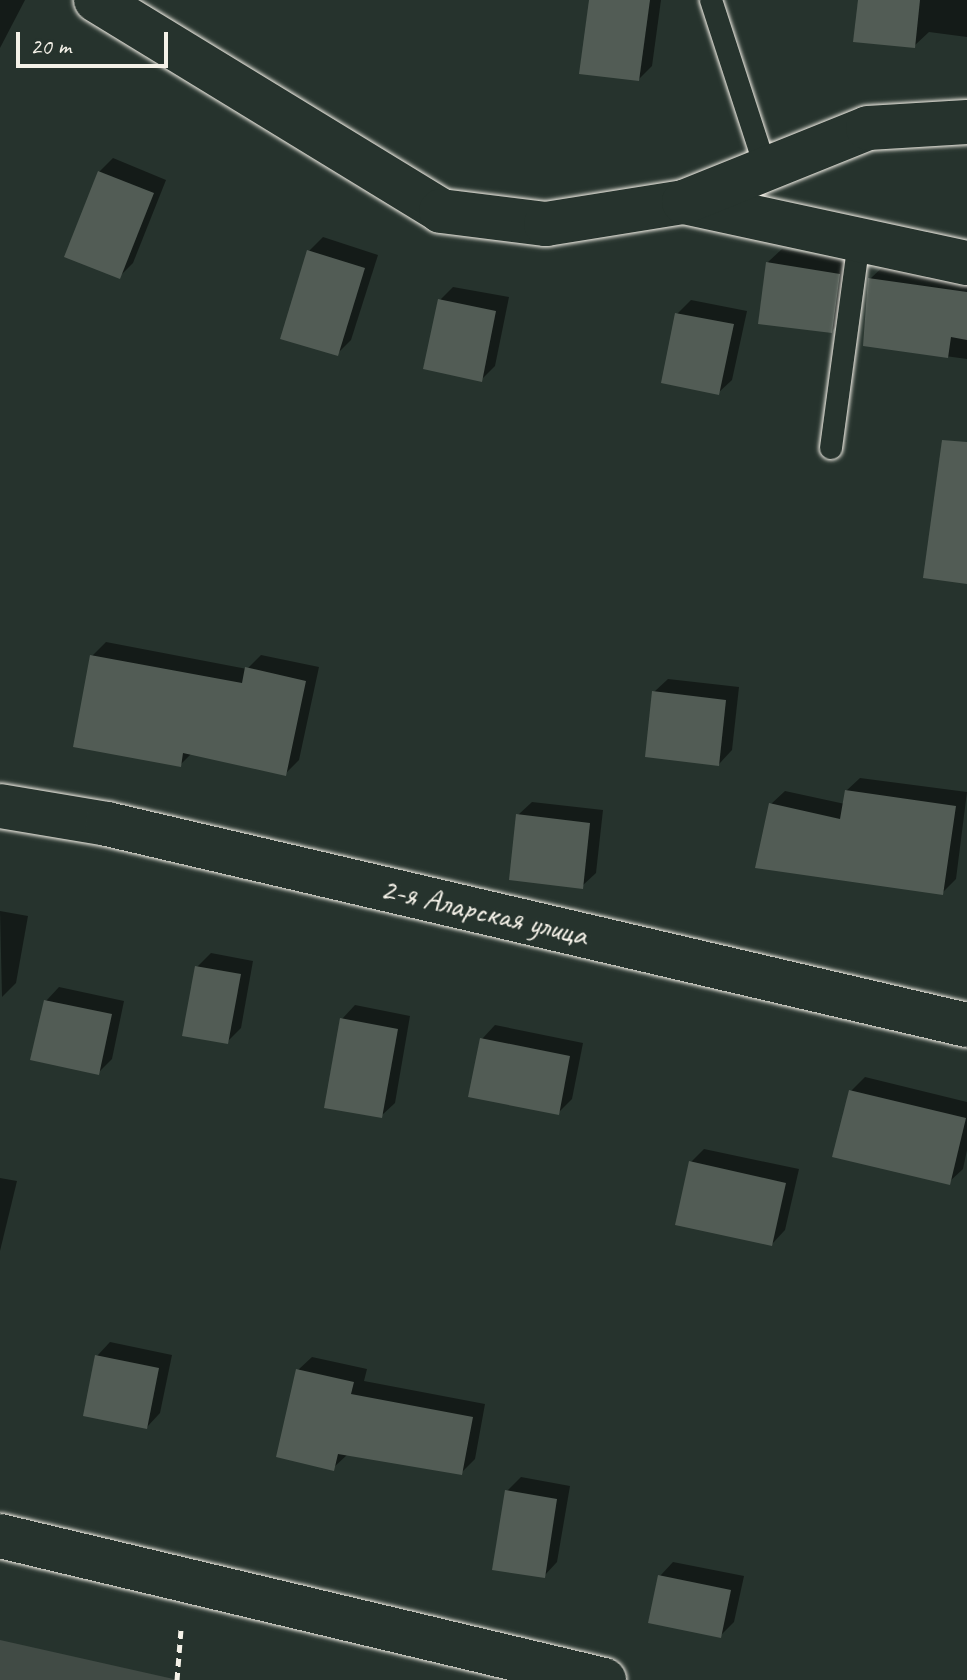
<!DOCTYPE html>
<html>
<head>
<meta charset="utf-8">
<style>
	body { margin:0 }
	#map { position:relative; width:967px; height:1680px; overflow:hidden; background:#26332d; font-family:Caveat,sans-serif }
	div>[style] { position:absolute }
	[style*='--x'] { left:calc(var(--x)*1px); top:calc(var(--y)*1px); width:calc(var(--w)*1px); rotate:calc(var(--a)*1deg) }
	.green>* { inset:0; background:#414b45 }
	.shadow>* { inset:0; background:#0007 }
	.building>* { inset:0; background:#525c55 }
	.path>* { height:5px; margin-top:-2.5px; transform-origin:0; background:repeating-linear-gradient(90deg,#f4f1e8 0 8px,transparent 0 14px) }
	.roads { filter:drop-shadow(0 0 2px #f4f1e8) drop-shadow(0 0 2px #f4f1e8) }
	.service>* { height:22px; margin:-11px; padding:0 11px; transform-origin:11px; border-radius:11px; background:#26332d }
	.minor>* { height:44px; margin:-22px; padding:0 22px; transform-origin:22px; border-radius:22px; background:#26332d }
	span { translate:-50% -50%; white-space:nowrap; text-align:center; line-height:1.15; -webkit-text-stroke:6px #26332d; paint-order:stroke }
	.street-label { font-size:32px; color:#f4f1e8 }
	.scale { position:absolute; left:16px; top:32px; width:152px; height:36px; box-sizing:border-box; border:4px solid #f4f1e8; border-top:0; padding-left:10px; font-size:24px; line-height:28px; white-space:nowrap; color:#f4f1e8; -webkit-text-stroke:6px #26332d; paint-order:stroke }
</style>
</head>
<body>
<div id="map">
	<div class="green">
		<i style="clip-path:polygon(0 1640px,178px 1680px,0 1680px)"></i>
	</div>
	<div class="shadow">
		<i style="clip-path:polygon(0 0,25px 0,0 48px)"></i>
		<i style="clip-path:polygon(591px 0,661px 0,652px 66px,639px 79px)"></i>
		<i style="clip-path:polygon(860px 0,967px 0,967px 37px,929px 32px,914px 46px)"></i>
		<i style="clip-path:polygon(113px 158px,166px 180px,133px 263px,119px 277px,99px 172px)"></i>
		<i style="clip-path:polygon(323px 237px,378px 255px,351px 340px,337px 354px,309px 251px)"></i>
		<i style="clip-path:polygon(782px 249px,853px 261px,845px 317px,832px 331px,768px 262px)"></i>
		<i style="clip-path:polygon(889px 261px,967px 271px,967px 359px,865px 345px,870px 279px)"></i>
		<i style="clip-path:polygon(453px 287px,509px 297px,495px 366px,481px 380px,440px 300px)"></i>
		<i style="clip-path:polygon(691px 300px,747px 311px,732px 380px,718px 393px,677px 314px)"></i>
		<i style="clip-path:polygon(106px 642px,247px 669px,261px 655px,319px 667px,299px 760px,285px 774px,192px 753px,180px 765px,92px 656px)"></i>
		<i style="clip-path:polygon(668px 679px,739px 687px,732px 750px,719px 764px,654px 692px)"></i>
		<i style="clip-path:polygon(860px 778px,967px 792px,956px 879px,942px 893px,771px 804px,785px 791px,845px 804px,846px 791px)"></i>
		<i style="clip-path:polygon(532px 802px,603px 810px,596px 873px,582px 886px,518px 815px)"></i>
		<i style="clip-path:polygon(0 911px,28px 916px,16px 983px,2px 997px)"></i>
		<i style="clip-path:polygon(211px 953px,253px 961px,241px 1028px,227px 1042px,197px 967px)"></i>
		<i style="clip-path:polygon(59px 987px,124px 1001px,112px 1059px,98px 1073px,46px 1001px)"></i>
		<i style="clip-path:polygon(355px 1005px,410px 1016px,395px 1103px,381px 1116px,342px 1019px)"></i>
		<i style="clip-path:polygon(495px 1025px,583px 1043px,572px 1099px,558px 1113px,482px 1039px)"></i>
		<i style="clip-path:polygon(865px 1077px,967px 1102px,967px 1150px,963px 1169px,949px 1182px,851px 1091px)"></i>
		<i style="clip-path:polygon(704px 1149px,799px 1169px,785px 1230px,772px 1244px,691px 1162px)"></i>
		<i style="clip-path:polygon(0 1178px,17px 1181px,0 1251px)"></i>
		<i style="clip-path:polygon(110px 1342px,172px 1355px,160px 1413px,147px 1427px,97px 1356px)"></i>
		<i style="clip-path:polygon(312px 1357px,367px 1369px,364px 1381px,485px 1404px,475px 1459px,461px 1473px,347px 1455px,333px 1468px,298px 1370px)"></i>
		<i style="clip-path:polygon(521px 1477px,570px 1486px,557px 1562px,544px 1576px,507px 1491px)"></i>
		<i style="clip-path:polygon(673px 1562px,744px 1576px,734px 1622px,720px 1636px,660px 1576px)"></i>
	</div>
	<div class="building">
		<i style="clip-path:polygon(589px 0,650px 0,639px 81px,579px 74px)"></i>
		<i style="clip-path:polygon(858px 0,920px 0,915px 48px,853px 42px)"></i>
		<i style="clip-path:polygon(98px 171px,154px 193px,120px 279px,64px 257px)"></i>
		<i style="clip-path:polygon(307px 250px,365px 268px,338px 356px,280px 339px)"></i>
		<i style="clip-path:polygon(766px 262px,840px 274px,832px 333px,758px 324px)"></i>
		<i style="clip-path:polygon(868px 278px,967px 292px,967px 340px,951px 337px,948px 358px,863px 346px)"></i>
		<i style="clip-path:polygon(438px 299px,496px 311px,482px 382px,423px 369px)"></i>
		<i style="clip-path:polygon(675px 313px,734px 324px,719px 395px,661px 383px)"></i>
		<i style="clip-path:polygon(942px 440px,967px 442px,967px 584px,923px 578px)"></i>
		<i style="clip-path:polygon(90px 655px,242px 683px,245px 667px,306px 681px,286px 776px,183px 753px,181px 767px,73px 747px)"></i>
		<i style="clip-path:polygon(652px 691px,726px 700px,719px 766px,645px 757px)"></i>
		<i style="clip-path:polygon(845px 790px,956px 806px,943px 895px,755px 868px,769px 803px,840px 819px)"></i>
		<i style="clip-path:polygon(516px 814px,590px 823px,583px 889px,509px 880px)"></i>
		<i style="clip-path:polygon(195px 966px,241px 974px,228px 1044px,182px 1036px)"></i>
		<i style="clip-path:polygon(44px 1000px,112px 1014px,99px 1075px,30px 1060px)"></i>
		<i style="clip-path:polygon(340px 1018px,398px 1029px,382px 1118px,324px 1108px)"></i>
		<i style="clip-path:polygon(480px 1038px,570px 1056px,559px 1115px,468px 1097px)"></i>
		<i style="clip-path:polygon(849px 1090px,966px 1118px,950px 1185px,832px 1157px)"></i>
		<i style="clip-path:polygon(689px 1161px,786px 1183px,772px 1246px,675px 1225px)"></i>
		<i style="clip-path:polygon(95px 1355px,159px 1368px,147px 1429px,83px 1416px)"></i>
		<i style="clip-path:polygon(296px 1369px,354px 1382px,351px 1394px,473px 1417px,462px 1475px,338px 1454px,334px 1471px,276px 1457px)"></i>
		<i style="clip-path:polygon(505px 1490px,557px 1499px,545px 1578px,492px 1570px)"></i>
		<i style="clip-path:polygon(658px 1575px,731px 1590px,721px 1638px,648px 1623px)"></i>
	</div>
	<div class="path">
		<i style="--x:177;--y:1680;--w:51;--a:-85.5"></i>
	</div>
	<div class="roads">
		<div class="service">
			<i style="--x:711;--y:0;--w:178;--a:72"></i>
			<i style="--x:831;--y:448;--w:210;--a:-82.3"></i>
		</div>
		<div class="minor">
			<i style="--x:96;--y:0;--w:404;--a:31.4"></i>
			<i style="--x:441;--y:211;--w:106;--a:7.1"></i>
			<i style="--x:546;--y:224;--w:140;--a:-9.1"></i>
			<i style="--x:684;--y:202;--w:289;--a:12.2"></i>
			<i style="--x:684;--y:202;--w:198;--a:-21.9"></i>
			<i style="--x:868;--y:128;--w:99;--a:-3.5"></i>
			<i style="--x:0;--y:806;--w:109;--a:9.5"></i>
			<i style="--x:107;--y:824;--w:883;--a:13.16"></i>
			<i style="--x:0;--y:1536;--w:621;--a:13.41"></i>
		</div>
	</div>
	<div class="street-label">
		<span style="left:484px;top:912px;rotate:13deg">2-я Аларская улица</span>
	</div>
	<div class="scale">20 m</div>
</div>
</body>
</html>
